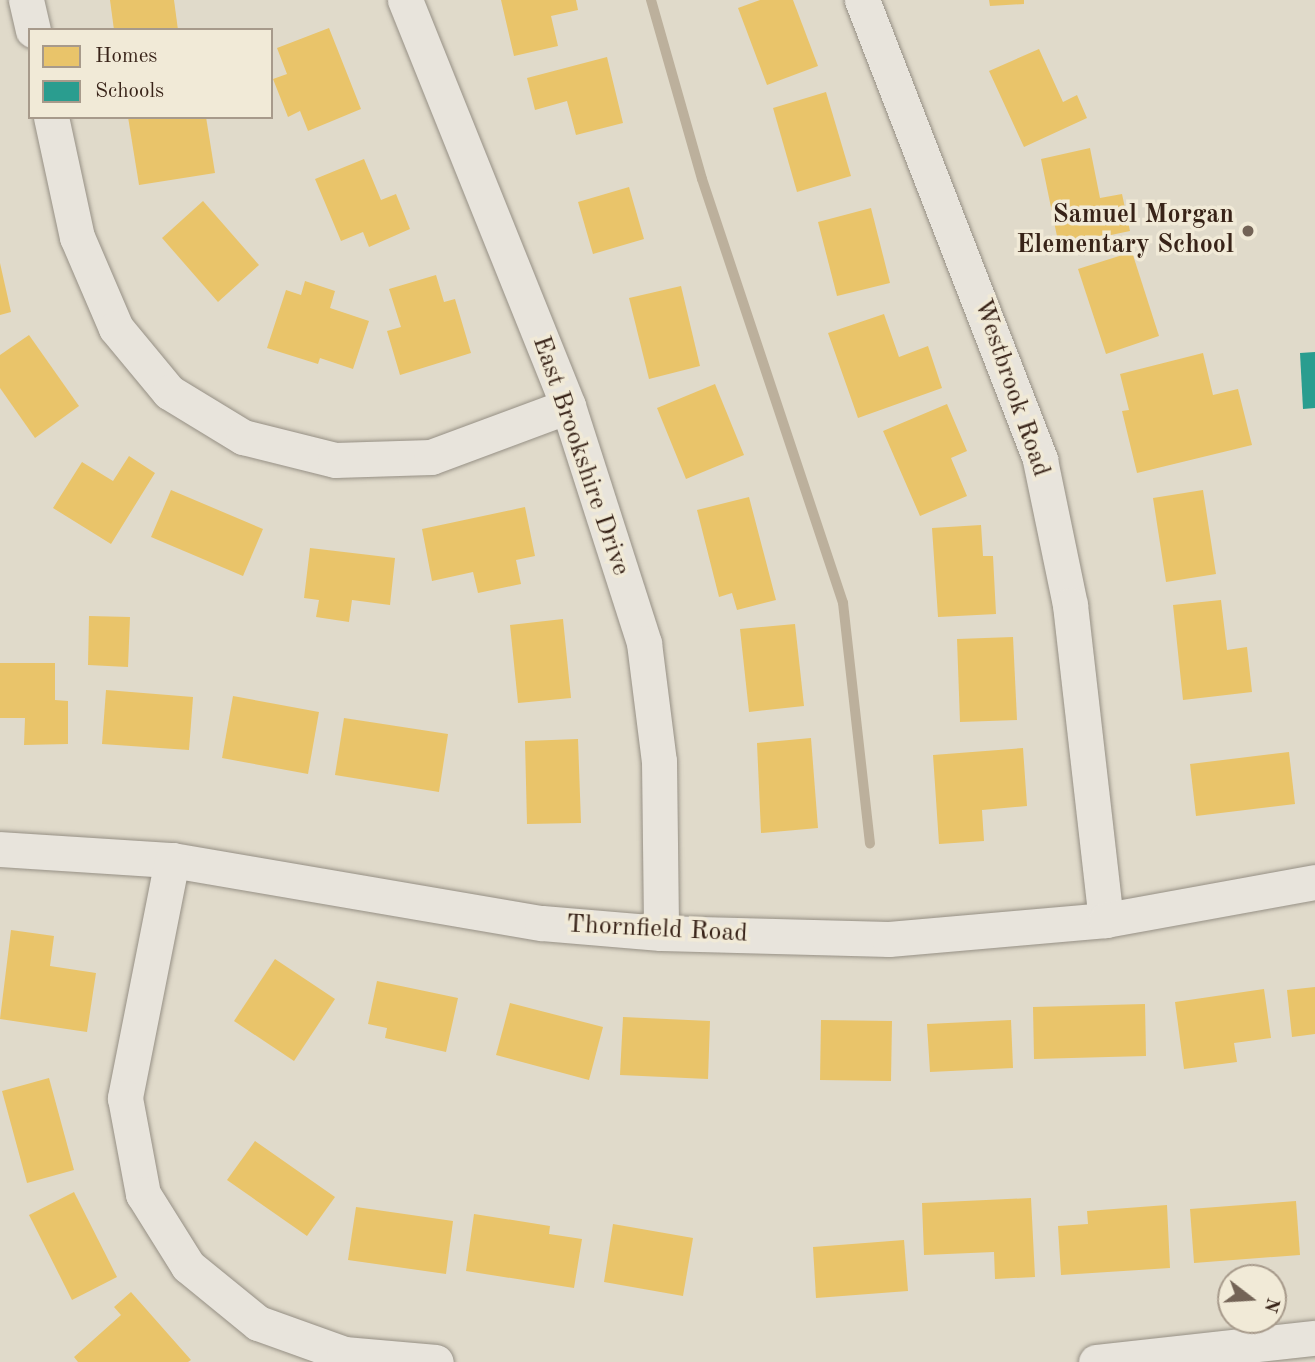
<!DOCTYPE html>
<html>
<head>
<meta charset="utf-8">
<style>
	body { margin:0 }
	#map { position:relative; width:1315px; height:1362px; overflow:hidden; background:#e0daca; font-family:"Old Standard TT",serif }
	div>[style] { position:absolute }
	[style*='--x'] { left:calc(var(--x)*1px); top:calc(var(--y)*1px); width:calc(var(--w)*1px); rotate:calc(var(--a)*1deg) }
	.homes>* { inset:0; background:#e9c46a }
	.schools>* { inset:0; background:#2a9d8f }
	.stream>* { height:10px; margin:-5px; padding:0 5px; transform-origin:5px; border-radius:5px; background:#bcb09c }
	.roads { filter:drop-shadow(0 0 2px #969085) drop-shadow(0 0 2px #969085) }
	.minor>* { height:35px; margin:-17.5px; padding:0 17.5px; transform-origin:17.5px; border-radius:17.5px; background:#e8e4dc }
	.dots>* { width:19px; height:19px; translate:-50% -50%; box-sizing:border-box; border:4px solid #f1ead7; border-radius:50% }
	span { translate:-50% -50%; white-space:nowrap; text-align:center; line-height:1.15; -webkit-text-stroke:7px #f1ead7; paint-order:stroke }
	.poi-label { font-size:26px; color:#382318; font-weight:700 }
	.right { translate:-100% -50%; text-align:right }
	.street-label { font-size:26px; color:#382318 }
	.legend { position:absolute; left:28px; top:28px; width:245px; height:91px; box-sizing:border-box; background:#f1ead7; border:2px solid #a79a8b; margin:0; padding:9px 12px; list-style:none; font-size:21px; color:#382318 }
	.legend li { display:flex; align-items:center; gap:14px; height:35px }
	.legend b { width:35px; border:2px solid #a79a8b }
	.north { position:absolute; left:1217px; top:1264px; width:70px; height:70px; box-sizing:border-box; background:#f1ead7; border:2px solid #a79a8b; border-radius:50%; rotate:107deg; font-size:19px; font-weight:700; line-height:28px; text-align:center; color:#382318 }
	.north::after { content:''; display:block; margin:auto; width:24px; height:32px; background:#736356; clip-path:polygon(50% 0,100% 100%,50% 72%,0 100%) }
</style>
</head>
<body>
<div id="map">
	<div class="homes">
		<i style="clip-path:polygon(110px 0,174px 0,178px 30px,114px 30px)"></i>
		<i style="clip-path:polygon(501px 0,576px 0,578px 10px,551px 16px,558px 46px,514px 56px)"></i>
		<i style="clip-path:polygon(760px 0,793px 0,818px 66px,767px 85px,738px 8px)"></i>
		<i style="clip-path:polygon(989px 0,1024px 0,1024px 4px,990px 6px)"></i>
		<i style="clip-path:polygon(329px 28px,361px 109px,308px 131px,300px 111px,288px 117px,273px 79px,287px 74px,277px 48px)"></i>
		<i style="clip-path:polygon(1039px 49px,1063px 102px,1077px 95px,1087px 118px,1024px 147px,989px 71px)"></i>
		<i style="clip-path:polygon(607px 57px,623px 123px,576px 135px,567px 101px,535px 110px,527px 78px)"></i>
		<i style="clip-path:polygon(826px 92px,851px 176px,797px 192px,773px 108px)"></i>
		<i style="clip-path:polygon(128px 117px,206px 117px,215px 173px,139px 185px)"></i>
		<i style="clip-path:polygon(1090px 148px,1100px 198px,1122px 194px,1130px 231px,1059px 246px,1041px 159px)"></i>
		<i style="clip-path:polygon(364px 159px,381px 200px,396px 194px,410px 229px,369px 247px,363px 232px,341px 241px,315px 179px)"></i>
		<i style="clip-path:polygon(629px 187px,644px 239px,593px 254px,578px 202px)"></i>
		<i style="clip-path:polygon(203px 201px,259px 265px,218px 302px,162px 238px)"></i>
		<i style="clip-path:polygon(871px 208px,890px 283px,837px 296px,818px 222px)"></i>
		<i style="clip-path:polygon(1132px 252px,1159px 336px,1106px 354px,1078px 269px)"></i>
		<i style="clip-path:polygon(0 263px,11px 312px,0 315px)"></i>
		<i style="clip-path:polygon(436px 275px,444px 302px,455px 299px,471px 353px,400px 375px,387px 331px,401px 327px,389px 289px)"></i>
		<i style="clip-path:polygon(305px 281px,335px 291px,330px 308px,369px 321px,353px 369px,320px 358px,318px 364px,267px 348px,286px 290px,301px 295px)"></i>
		<i style="clip-path:polygon(681px 286px,700px 366px,649px 379px,629px 298px)"></i>
		<i style="clip-path:polygon(884px 314px,899px 357px,928px 346px,942px 388px,858px 418px,828px 333px)"></i>
		<i style="clip-path:polygon(29px 335px,79px 406px,35px 438px,0 388px,0 355px)"></i>
		<i style="clip-path:polygon(1203px 353px,1213px 395px,1238px 389px,1252px 445px,1137px 473px,1122px 411px,1129px 410px,1120px 374px)"></i>
		<i style="clip-path:polygon(715px 384px,744px 455px,686px 479px,657px 408px)"></i>
		<i style="clip-path:polygon(947px 404px,967px 451px,951px 458px,967px 496px,920px 516px,883px 431px)"></i>
		<i style="clip-path:polygon(129px 456px,155px 473px,111px 544px,53px 508px,82px 462px,113px 481px)"></i>
		<i style="clip-path:polygon(171px 490px,263px 529px,243px 576px,151px 537px)"></i>
		<i style="clip-path:polygon(1203px 490px,1216px 574px,1166px 582px,1153px 498px)"></i>
		<i style="clip-path:polygon(749px 497px,776px 600px,737px 610px,732px 593px,719px 597px,697px 510px)"></i>
		<i style="clip-path:polygon(525px 507px,535px 556px,516px 560px,521px 584px,478px 593px,473px 572px,432px 581px,422px 529px)"></i>
		<i style="clip-path:polygon(981px 525px,983px 556px,993px 556px,996px 614px,938px 617px,932px 528px)"></i>
		<i style="clip-path:polygon(310px 548px,395px 558px,390px 605px,352px 600px,349px 622px,316px 617px,319px 600px,304px 598px)"></i>
		<i style="clip-path:polygon(1221px 600px,1227px 650px,1247px 647px,1252px 692px,1183px 700px,1173px 605px)"></i>
		<i style="clip-path:polygon(89px 616px,130px 617px,128px 667px,88px 665px)"></i>
		<i style="clip-path:polygon(563px 619px,571px 698px,518px 703px,510px 625px)"></i>
		<i style="clip-path:polygon(795px 624px,804px 706px,749px 712px,740px 629px)"></i>
		<i style="clip-path:polygon(1013px 637px,1017px 720px,960px 722px,957px 639px)"></i>
		<i style="clip-path:polygon(0 663px,55px 663px,55px 700px,68px 701px,68px 744px,24px 745px,25px 718px,0 718px)"></i>
		<i style="clip-path:polygon(106px 690px,193px 697px,189px 750px,102px 744px)"></i>
		<i style="clip-path:polygon(233px 696px,319px 712px,308px 774px,222px 758px)"></i>
		<i style="clip-path:polygon(344px 718px,448px 734px,439px 792px,335px 775px)"></i>
		<i style="clip-path:polygon(811px 738px,818px 828px,761px 833px,757px 743px)"></i>
		<i style="clip-path:polygon(578px 739px,581px 823px,527px 824px,525px 741px)"></i>
		<i style="clip-path:polygon(1023px 748px,1027px 806px,982px 810px,984px 841px,939px 844px,933px 755px)"></i>
		<i style="clip-path:polygon(1289px 752px,1295px 804px,1196px 816px,1190px 764px)"></i>
		<i style="clip-path:polygon(11px 930px,54px 936px,50px 966px,96px 973px,87px 1032px,0 1019px)"></i>
		<i style="clip-path:polygon(275px 959px,335px 999px,294px 1061px,234px 1021px)"></i>
		<i style="clip-path:polygon(377px 981px,458px 998px,446px 1052px,385px 1038px,387px 1028px,368px 1024px)"></i>
		<i style="clip-path:polygon(1315px 987px,1315px 1034px,1292px 1037px,1287px 990px)"></i>
		<i style="clip-path:polygon(1264px 989px,1271px 1038px,1234px 1043px,1237px 1062px,1184px 1069px,1175px 1002px)"></i>
		<i style="clip-path:polygon(510px 1003px,603px 1027px,589px 1080px,496px 1055px)"></i>
		<i style="clip-path:polygon(1145px 1004px,1146px 1056px,1034px 1059px,1033px 1007px)"></i>
		<i style="clip-path:polygon(623px 1017px,710px 1021px,708px 1079px,620px 1075px)"></i>
		<i style="clip-path:polygon(821px 1020px,892px 1021px,891px 1081px,820px 1080px)"></i>
		<i style="clip-path:polygon(1011px 1020px,1013px 1068px,930px 1072px,927px 1024px)"></i>
		<i style="clip-path:polygon(49px 1078px,74px 1170px,27px 1183px,2px 1091px)"></i>
		<i style="clip-path:polygon(255px 1141px,335px 1197px,307px 1236px,227px 1180px)"></i>
		<i style="clip-path:polygon(74px 1192px,117px 1277px,72px 1300px,29px 1215px)"></i>
		<i style="clip-path:polygon(1031px 1198px,1035px 1277px,995px 1279px,994px 1252px,924px 1255px,922px 1203px)"></i>
		<i style="clip-path:polygon(1296px 1201px,1300px 1255px,1194px 1263px,1190px 1209px)"></i>
		<i style="clip-path:polygon(1167px 1205px,1170px 1268px,1061px 1275px,1058px 1226px,1088px 1224px,1087px 1211px)"></i>
		<i style="clip-path:polygon(356px 1207px,453px 1221px,446px 1274px,348px 1260px)"></i>
		<i style="clip-path:polygon(474px 1214px,550px 1226px,549px 1234px,582px 1239px,574px 1288px,466px 1271px)"></i>
		<i style="clip-path:polygon(613px 1224px,693px 1238px,683px 1296px,604px 1282px)"></i>
		<i style="clip-path:polygon(904px 1240px,908px 1291px,816px 1298px,813px 1247px)"></i>
		<i style="clip-path:polygon(131px 1292px,191px 1360px,188px 1362px,78px 1362px,74px 1357px,121px 1315px,114px 1307px)"></i>
	</div>
	<div class="schools">
		<i style="clip-path:polygon(1315px 352px,1315px 408px,1303px 409px,1300px 353px)"></i>
	</div>
	<div class="stream">
		<i style="--x:651;--y:0;--w:186;--a:74.1"></i>
		<i style="--x:702;--y:179;--w:447;--a:71.6"></i>
		<i style="--x:843;--y:603;--w:242;--a:83.6"></i>
	</div>
	<div class="roads">
		<div class="minor">
			<i style="--x:26;--y:0;--w:31;--a:77"></i>
			<i style="--x:405;--y:0;--w:437;--a:68.1"></i>
			<i style="--x:568;--y:406;--w:249;--a:72.2"></i>
			<i style="--x:644;--y:643;--w:119;--a:82.8"></i>
			<i style="--x:659;--y:761;--w:172;--a:89.3"></i>
			<i style="--x:862;--y:0;--w:493;--a:68.8"></i>
			<i style="--x:1040;--y:460;--w:148;--a:78.3"></i>
			<i style="--x:1070;--y:605;--w:317;--a:83.5"></i>
			<i style="--x:51;--y:117;--w:123;--a:77.8"></i>
			<i style="--x:77;--y:237;--w:99;--a:66.8"></i>
			<i style="--x:116;--y:328;--w:83;--a:50.4"></i>
			<i style="--x:169;--y:392;--w:87;--a:31.3"></i>
			<i style="--x:243;--y:437;--w:95;--a:14"></i>
			<i style="--x:335;--y:460;--w:96;--a:-1.8"></i>
			<i style="--x:431;--y:457;--w:146;--a:-20.4"></i>
			<i style="--x:0;--y:849;--w:172;--a:3.7"></i>
			<i style="--x:172;--y:860;--w:375;--a:9.7"></i>
			<i style="--x:542;--y:923;--w:119;--a:4.8"></i>
			<i style="--x:661;--y:933;--w:228;--a:1.5"></i>
			<i style="--x:889;--y:939;--w:218;--a:-5"></i>
			<i style="--x:1106;--y:920;--w:212;--a:-10.3"></i>
			<i style="--x:172;--y:860;--w:243;--a:101.2"></i>
			<i style="--x:125;--y:1098;--w:98;--a:79.4"></i>
			<i style="--x:143;--y:1194;--w:85;--a:58"></i>
			<i style="--x:188;--y:1266;--w:90;--a:39.2"></i>
			<i style="--x:258;--y:1323;--w:91;--a:19.8"></i>
			<i style="--x:344;--y:1354;--w:92;--a:5"></i>
			<i style="--x:1096;--y:1362;--w:220;--a:-6.3"></i>
		</div>
	</div>
	<div class="dots">
		<i style="left:1248px;top:231px;background:#736356"></i>
	</div>
	<div class="poi-label">
		<span class="right" style="left:1234px;top:231px">Samuel Morgan<br>Elementary School</span>
	</div>
	<div class="street-label">
		<span style="left:1011px;top:388px;rotate:71deg">Westbrook Road</span>
		<span style="left:580px;top:456px;rotate:71deg">East Brookshire Drive</span>
		<span style="left:657px;top:930px;rotate:3deg">Thornfield Road</span>
	</div>
	<ul class="legend">
	<li><b style="height:19px;background:#e9c46a"></b>Homes</li>
	<li><b style="height:19px;background:#2a9d8f"></b>Schools</li>
	</ul>
	<div class="north">N</div>
</div>
</body>
</html>
